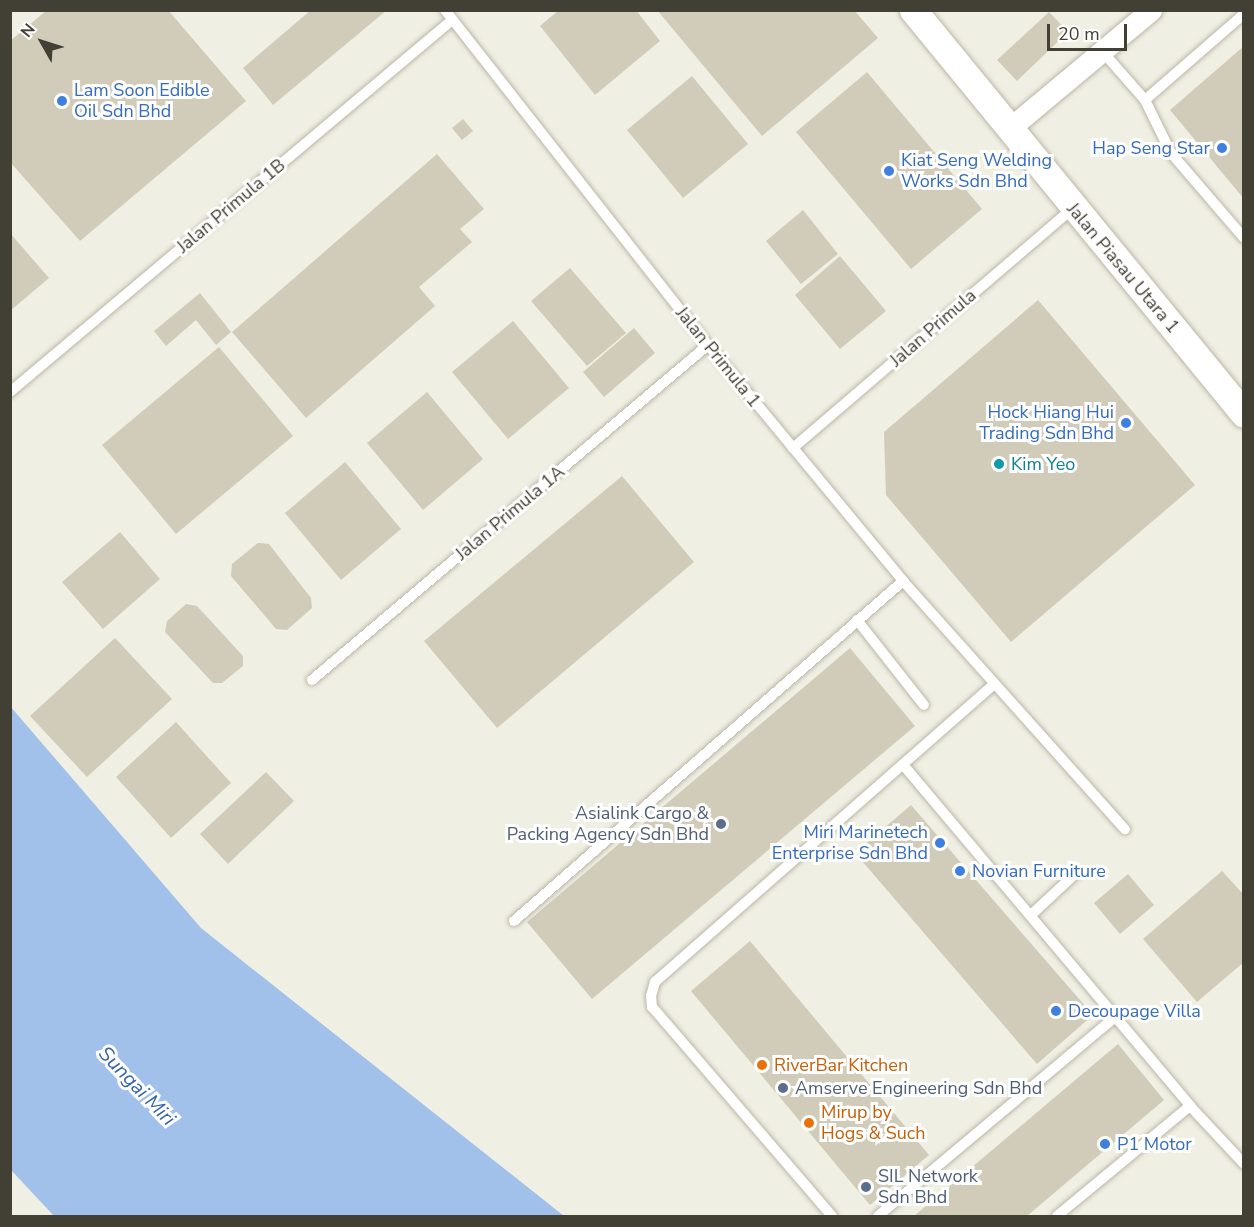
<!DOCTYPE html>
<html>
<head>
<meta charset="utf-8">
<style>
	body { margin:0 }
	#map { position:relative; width:1254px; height:1227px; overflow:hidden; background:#f0efe3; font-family:"Nunito Sans",sans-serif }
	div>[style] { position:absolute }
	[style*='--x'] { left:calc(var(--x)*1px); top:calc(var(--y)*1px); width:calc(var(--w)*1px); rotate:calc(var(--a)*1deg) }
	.water>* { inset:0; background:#a2c1ea }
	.building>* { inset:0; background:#d1ccba }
	.roads { filter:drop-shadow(0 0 2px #bbb7a7) drop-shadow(0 0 2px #bbb7a7) }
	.service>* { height:10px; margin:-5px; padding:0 5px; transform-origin:5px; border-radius:5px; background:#fff }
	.minor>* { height:21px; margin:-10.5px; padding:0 10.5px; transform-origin:10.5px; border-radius:10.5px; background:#fff }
	.tertiary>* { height:27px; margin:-13.5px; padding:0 13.5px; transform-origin:13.5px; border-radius:13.5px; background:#fff }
	.dots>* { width:16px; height:16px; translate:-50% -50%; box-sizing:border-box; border:3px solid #fff; border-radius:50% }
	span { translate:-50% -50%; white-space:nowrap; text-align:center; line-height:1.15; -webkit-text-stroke:6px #fff; paint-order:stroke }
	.shop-label { font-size:18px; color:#366cbe }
	.left { translate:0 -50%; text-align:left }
	.right { translate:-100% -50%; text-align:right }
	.street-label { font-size:18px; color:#423f34 }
	.culture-label { font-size:18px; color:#0d838f }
	.service-label { font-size:18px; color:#4e5e75 }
	.food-label { font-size:18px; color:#c56008 }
	.water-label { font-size:20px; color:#3564a6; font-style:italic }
	.frame { position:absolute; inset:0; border:12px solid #423f34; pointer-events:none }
	.north { position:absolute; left:12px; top:12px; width:60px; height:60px; -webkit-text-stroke:4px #fff; paint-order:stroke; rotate:309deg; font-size:16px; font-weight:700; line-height:24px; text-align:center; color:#423f34 }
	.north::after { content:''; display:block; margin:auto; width:21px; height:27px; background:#423f34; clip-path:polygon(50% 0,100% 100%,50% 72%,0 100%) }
	.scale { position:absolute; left:1047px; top:24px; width:80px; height:27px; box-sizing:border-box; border:3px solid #423f34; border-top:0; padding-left:8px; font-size:18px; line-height:21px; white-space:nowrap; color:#423f34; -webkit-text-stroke:4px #fff; paint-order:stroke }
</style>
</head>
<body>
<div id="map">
	<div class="water">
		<i style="clip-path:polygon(10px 706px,201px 928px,564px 1216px,54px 1216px,11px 1170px)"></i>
	</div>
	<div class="building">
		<i style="clip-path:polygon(47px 10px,168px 10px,246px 101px,80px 241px,10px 162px,10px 41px)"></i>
		<i style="clip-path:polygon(311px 10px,387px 10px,273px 105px,243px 68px)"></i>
		<i style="clip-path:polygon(559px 10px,636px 10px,660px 41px,595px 95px,540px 26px)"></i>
		<i style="clip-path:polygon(657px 10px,854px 10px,878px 38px,762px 136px)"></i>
		<i style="clip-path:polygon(1049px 12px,1068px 32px,1017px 81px,997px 60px)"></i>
		<i style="clip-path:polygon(1244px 46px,1244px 199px,1170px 110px)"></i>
		<i style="clip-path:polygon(867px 72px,982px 209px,911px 269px,796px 132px)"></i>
		<i style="clip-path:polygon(692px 76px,748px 144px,683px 198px,627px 130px)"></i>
		<i style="clip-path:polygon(463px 119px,473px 131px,462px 140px,452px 128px)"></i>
		<i style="clip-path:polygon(437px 154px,484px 209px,460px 229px,472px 242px,419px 287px,435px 306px,306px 418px,232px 332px)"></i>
		<i style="clip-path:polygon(803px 210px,838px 254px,801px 284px,766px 241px)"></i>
		<i style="clip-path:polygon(10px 233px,49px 278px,10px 311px)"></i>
		<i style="clip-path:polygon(840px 256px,886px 311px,840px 349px,795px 295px)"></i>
		<i style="clip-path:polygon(570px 268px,626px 333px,587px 366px,531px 301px)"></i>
		<i style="clip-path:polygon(200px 293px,231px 332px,216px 345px,196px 320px,166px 346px,154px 331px)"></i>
		<i style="clip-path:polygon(1038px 300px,1195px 485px,1011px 642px,886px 495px,884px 432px)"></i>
		<i style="clip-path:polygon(513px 321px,569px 388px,508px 439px,452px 372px)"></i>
		<i style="clip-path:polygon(634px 328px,655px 353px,604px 397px,583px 372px)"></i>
		<i style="clip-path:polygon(219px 347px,293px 436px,176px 534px,102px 445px)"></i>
		<i style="clip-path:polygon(427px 392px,483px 459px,423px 510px,367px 443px)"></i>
		<i style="clip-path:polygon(345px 462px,401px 529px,341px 580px,285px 513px)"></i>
		<i style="clip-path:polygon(622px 476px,694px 562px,497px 728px,424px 641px)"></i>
		<i style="clip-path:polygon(120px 532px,160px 579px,103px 629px,62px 582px)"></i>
		<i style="clip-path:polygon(258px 543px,269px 544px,311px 598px,312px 608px,287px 630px,276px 629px,231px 576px,232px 564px)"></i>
		<i style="clip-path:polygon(186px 604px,197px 606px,243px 656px,243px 666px,222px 683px,213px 683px,165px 632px,167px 621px)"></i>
		<i style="clip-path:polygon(115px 638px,172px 699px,87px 777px,30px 716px)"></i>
		<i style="clip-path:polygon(850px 648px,915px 726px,592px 999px,527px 922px)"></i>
		<i style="clip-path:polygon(176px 722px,231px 783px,171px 838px,116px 777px)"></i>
		<i style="clip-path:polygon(266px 772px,294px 801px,228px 864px,200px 834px)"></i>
		<i style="clip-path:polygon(911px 805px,1093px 1015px,1037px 1064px,855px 853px)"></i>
		<i style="clip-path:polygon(1222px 871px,1244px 895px,1244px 962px,1197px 1002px,1143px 939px)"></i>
		<i style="clip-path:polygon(1128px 874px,1154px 905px,1120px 934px,1094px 903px)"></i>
		<i style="clip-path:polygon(750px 941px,929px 1155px,870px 1205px,691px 991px)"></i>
		<i style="clip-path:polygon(1118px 1044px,1164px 1100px,1027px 1216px,914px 1216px)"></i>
	</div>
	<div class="roads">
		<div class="service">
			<i style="--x:445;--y:10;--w:426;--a:51.9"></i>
			<i style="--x:708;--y:345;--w:306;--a:50.4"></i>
			<i style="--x:903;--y:581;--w:333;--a:48.2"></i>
			<i style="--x:1102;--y:51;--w:65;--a:48.7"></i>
			<i style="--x:1145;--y:100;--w:59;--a:63.9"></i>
			<i style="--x:1171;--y:153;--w:112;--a:49.3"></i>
			<i style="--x:1145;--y:100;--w:131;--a:-41"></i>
			<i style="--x:10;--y:392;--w:578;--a:-40.08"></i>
			<i style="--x:793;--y:448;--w:369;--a:-40.6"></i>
			<i style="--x:857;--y:620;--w:108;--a:51.8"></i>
			<i style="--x:312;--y:680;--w:519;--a:-40.23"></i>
			<i style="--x:905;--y:767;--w:443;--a:49.9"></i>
			<i style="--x:1031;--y:915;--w:60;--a:-43"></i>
			<i style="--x:514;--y:921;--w:517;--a:-41.15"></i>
			<i style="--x:832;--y:1216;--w:276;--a:-130.7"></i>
			<i style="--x:652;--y:1007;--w:11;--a:-95"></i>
			<i style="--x:651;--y:996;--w:15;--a:-74"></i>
			<i style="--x:655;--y:982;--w:450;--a:-41.3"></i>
			<i style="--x:878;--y:1216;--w:311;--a:-40"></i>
			<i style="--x:1057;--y:1216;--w:173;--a:-39.6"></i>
			<i style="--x:1190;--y:1106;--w:79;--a:47"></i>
		</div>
		<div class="minor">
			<i style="--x:1010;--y:128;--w:184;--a:-39.9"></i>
		</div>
		<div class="tertiary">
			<i style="--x:913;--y:10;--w:522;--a:50.67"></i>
		</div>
	</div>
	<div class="dots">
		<i style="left:62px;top:101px;background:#3f7fe0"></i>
		<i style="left:1222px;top:148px;background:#3f7fe0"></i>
		<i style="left:889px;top:171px;background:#3f7fe0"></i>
		<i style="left:1126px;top:423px;background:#3f7fe0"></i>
		<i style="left:999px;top:464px;background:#0f9aa8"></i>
		<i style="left:721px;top:824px;background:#5c6f8a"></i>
		<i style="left:940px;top:843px;background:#3f7fe0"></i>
		<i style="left:960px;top:871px;background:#3f7fe0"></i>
		<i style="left:1056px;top:1011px;background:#3f7fe0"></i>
		<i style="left:762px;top:1065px;background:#e8710a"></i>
		<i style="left:783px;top:1088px;background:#5c6f8a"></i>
		<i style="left:809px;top:1123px;background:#e8710a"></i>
		<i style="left:1105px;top:1144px;background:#3f7fe0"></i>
		<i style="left:866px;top:1187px;background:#5c6f8a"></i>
	</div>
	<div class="shop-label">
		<span class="left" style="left:74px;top:101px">Lam Soon Edible<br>Oil Sdn Bhd</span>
		<span class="right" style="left:1210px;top:148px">Hap Seng Star</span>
		<span class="left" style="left:901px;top:171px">Kiat Seng Welding<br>Works Sdn Bhd</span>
		<span class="right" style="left:1114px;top:423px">Hock Hiang Hui<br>Trading Sdn Bhd</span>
		<span class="right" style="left:928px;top:843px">Miri Marinetech<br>Enterprise Sdn Bhd</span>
		<span class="left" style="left:972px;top:871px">Novian Furniture</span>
		<span class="left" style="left:1068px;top:1011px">Decoupage Villa</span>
		<span class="left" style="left:1117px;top:1144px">P1 Motor</span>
	</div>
	<div class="street-label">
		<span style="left:231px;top:206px;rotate:-40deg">Jalan Primula 1B</span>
		<span style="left:1123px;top:268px;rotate:50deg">Jalan Piasau Utara 1</span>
		<span style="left:933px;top:328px;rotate:-41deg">Jalan Primula</span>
		<span style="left:718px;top:357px;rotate:51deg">Jalan Primula 1</span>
		<span style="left:510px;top:513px;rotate:-40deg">Jalan Primula 1A</span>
	</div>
	<div class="culture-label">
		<span class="left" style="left:1011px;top:464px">Kim Yeo</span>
	</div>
	<div class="service-label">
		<span class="right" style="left:709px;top:824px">Asialink Cargo &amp;<br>Packing Agency Sdn Bhd</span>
		<span class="left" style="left:795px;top:1088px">Amserve Engineering Sdn Bhd</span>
		<span class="left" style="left:878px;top:1187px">SIL Network<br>Sdn Bhd</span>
	</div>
	<div class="food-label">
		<span class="left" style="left:774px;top:1065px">RiverBar Kitchen</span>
		<span class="left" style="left:821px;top:1123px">Mirup by<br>Hogs &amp; Such</span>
	</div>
	<div class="water-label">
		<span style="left:137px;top:1086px;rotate:46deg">Sungai Miri</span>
	</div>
	<div class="frame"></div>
	<div class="north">N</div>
	<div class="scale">20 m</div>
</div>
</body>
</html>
